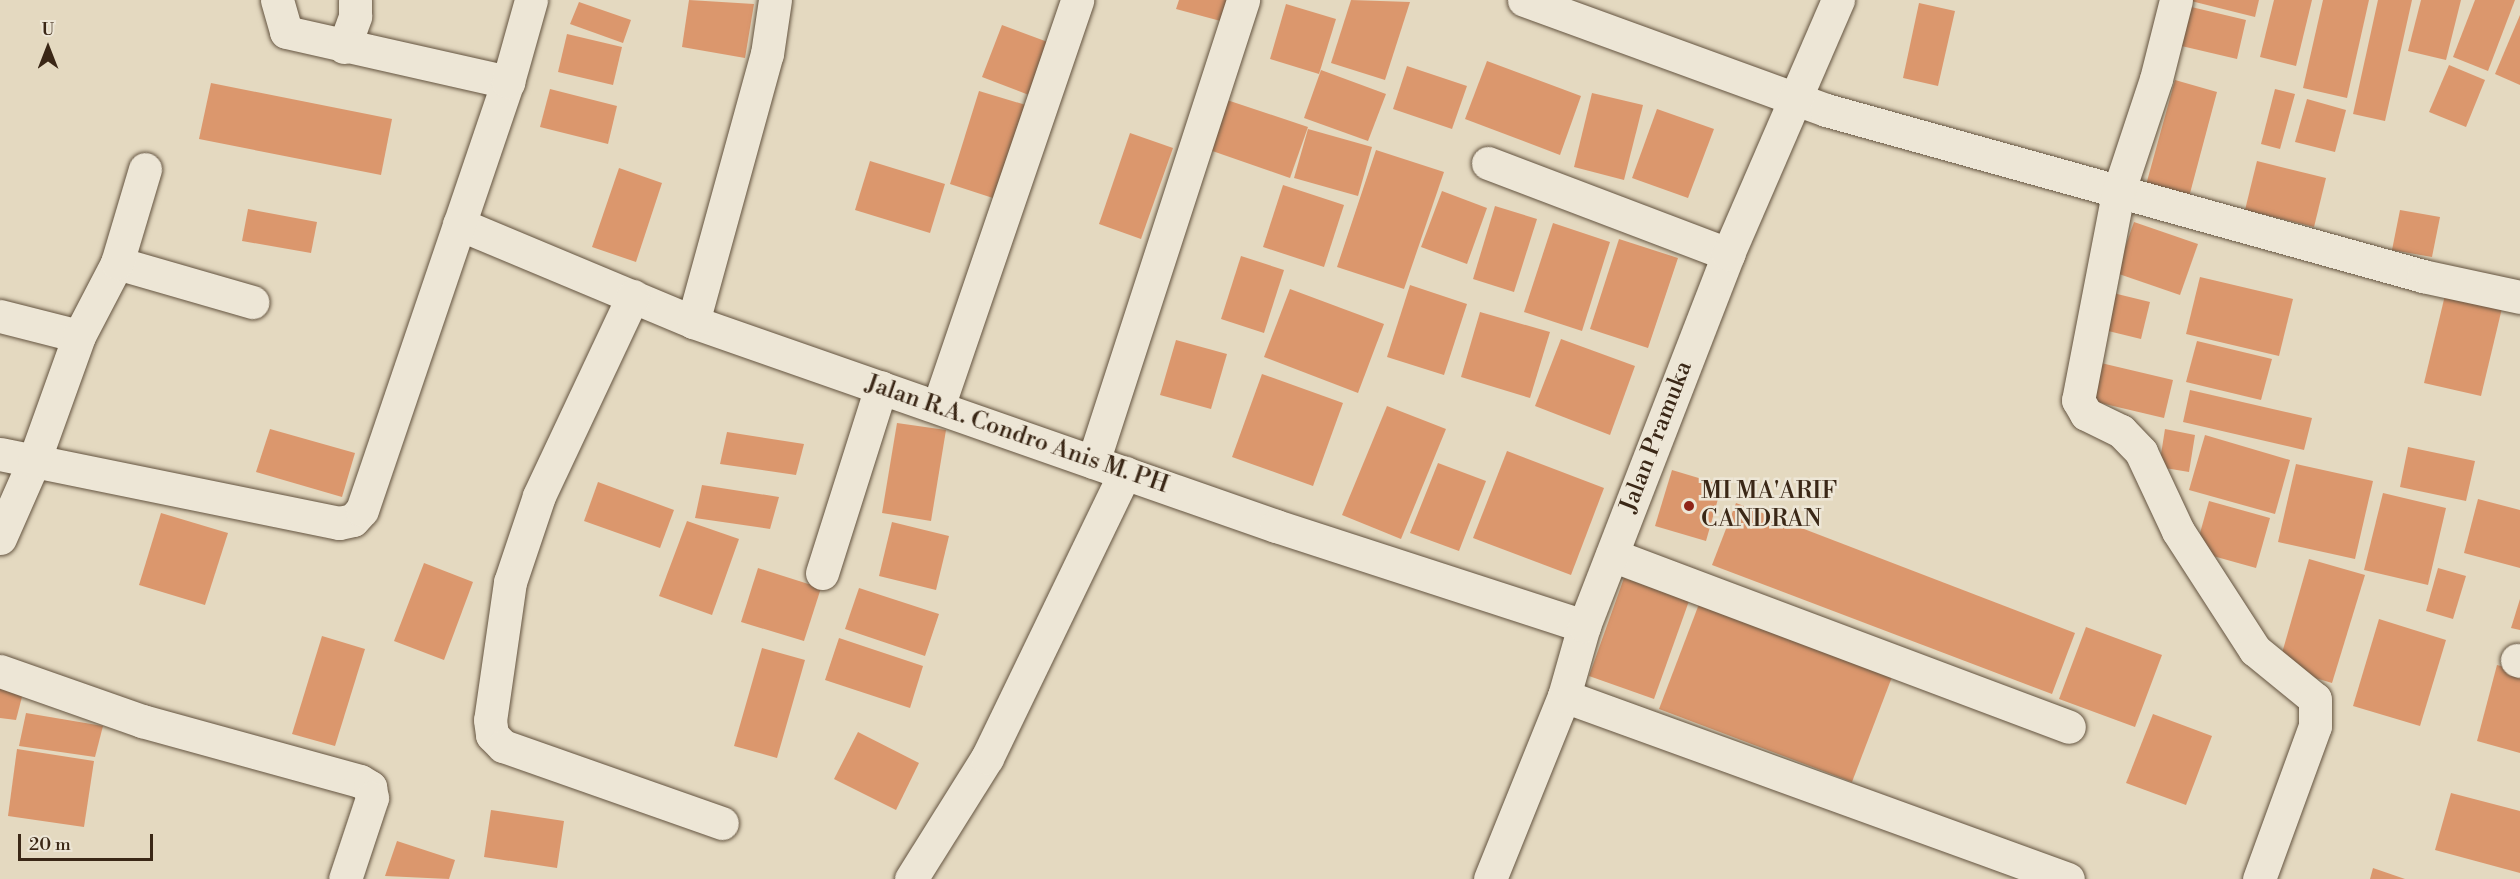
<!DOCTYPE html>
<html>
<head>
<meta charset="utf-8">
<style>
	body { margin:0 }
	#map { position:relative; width:2520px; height:879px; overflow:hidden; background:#e4d9c0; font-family:"Libre Bodoni",serif }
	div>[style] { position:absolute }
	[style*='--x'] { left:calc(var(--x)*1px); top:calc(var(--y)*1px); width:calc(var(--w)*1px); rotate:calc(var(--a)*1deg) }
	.building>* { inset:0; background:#db976d }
	.roads { filter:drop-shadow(0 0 2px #645440) drop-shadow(0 0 2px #645440) }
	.street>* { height:33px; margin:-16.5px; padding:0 16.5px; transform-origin:16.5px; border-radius:16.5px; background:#ede6d6 }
	.dots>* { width:16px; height:16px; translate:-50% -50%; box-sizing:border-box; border:3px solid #ede6d6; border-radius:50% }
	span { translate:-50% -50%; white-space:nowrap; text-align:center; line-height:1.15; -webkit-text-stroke:5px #ede6d6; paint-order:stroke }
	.street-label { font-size:24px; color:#3a2716 }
	.poi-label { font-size:24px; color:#3a2716 }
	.left { translate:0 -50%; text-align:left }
	.north { position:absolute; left:18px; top:18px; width:60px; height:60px; -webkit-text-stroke:4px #ede6d6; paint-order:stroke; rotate:0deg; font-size:16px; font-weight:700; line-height:24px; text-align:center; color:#3a2716 }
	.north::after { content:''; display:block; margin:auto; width:21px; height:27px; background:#3a2716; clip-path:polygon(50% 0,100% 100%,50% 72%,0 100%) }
	.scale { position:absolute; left:18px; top:834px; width:135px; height:27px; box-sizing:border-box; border:3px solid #3a2716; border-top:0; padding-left:8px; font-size:18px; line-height:21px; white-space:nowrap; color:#3a2716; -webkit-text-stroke:4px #ede6d6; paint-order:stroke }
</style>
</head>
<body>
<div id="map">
	<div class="building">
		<i style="clip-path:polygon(689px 0,754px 4px,745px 58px,682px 47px)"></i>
		<i style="clip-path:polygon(1179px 0,1235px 0,1228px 23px,1176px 9px)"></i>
		<i style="clip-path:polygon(1351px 0,1410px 2px,1385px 80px,1331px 63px)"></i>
		<i style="clip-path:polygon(2187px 0,2259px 0,2255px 17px)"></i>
		<i style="clip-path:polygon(2274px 0,2312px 0,2296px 66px,2260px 57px)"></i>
		<i style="clip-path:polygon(2323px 0,2369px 0,2347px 98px,2303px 88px)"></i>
		<i style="clip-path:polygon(2378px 0,2412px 0,2385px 121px,2353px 114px)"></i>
		<i style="clip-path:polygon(2421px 0,2461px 0,2446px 60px,2408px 51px)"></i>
		<i style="clip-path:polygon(2475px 0,2515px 0,2488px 71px,2453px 57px)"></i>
		<i style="clip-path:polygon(579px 2px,631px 20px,623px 43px,570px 24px)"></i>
		<i style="clip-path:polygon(1919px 3px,1955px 11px,1938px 86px,1903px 78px)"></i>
		<i style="clip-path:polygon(1286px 4px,1336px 19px,1319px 74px,1270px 59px)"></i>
		<i style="clip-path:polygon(2183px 5px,2246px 20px,2237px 59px,2173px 44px)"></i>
		<i style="clip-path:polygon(2520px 15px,2520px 85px,2495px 74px)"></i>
		<i style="clip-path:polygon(1002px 25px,1053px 44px,1034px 97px,982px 77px)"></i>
		<i style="clip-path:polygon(567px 34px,622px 47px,613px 85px,558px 72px)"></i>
		<i style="clip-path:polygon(1487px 61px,1581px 96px,1560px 155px,1465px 119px)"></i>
		<i style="clip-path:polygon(2449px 65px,2485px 80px,2466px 127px,2429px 112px)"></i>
		<i style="clip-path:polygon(1407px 66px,1467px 86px,1452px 129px,1393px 109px)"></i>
		<i style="clip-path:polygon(1321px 70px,1386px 94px,1368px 141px,1304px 118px)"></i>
		<i style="clip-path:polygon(2175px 80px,2217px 92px,2189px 197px,2146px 185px)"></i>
		<i style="clip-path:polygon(211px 83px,392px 119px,381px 175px,199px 139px)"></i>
		<i style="clip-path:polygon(550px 89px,617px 106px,608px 144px,540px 127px)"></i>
		<i style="clip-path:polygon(2275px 89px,2295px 94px,2280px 149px,2261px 144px)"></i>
		<i style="clip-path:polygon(979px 91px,1029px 106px,999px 200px,950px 184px)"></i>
		<i style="clip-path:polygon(1592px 93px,1643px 105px,1624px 180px,1574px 167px)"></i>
		<i style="clip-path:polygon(1215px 96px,1308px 127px,1290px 178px,1198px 146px)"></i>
		<i style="clip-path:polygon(2307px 99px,2346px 110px,2335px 152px,2295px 142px)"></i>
		<i style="clip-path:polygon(1657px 109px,1714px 129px,1688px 198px,1632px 178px)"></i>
		<i style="clip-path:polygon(1308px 129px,1372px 147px,1358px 196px,1294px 178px)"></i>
		<i style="clip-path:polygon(1130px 133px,1173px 148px,1141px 239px,1099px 224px)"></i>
		<i style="clip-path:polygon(1376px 150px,1444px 172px,1404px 289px,1337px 267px)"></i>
		<i style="clip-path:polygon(870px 161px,945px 184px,930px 233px,855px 210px)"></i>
		<i style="clip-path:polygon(2257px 161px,2326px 178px,2314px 227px,2245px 210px)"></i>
		<i style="clip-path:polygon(619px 168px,662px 183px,636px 262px,592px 247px)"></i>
		<i style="clip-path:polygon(1283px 185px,1344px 205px,1324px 267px,1263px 247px)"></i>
		<i style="clip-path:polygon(1442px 191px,1487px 208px,1467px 264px,1421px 247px)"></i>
		<i style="clip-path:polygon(1495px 206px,1537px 219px,1514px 292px,1473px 279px)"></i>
		<i style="clip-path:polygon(248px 209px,317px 222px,311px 253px,242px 241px)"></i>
		<i style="clip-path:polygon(2400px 210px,2440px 217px,2432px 257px,2392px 250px)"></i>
		<i style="clip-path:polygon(2134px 222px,2198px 244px,2180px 295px,2116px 273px)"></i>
		<i style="clip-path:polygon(1553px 223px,1610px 242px,1582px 331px,1524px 312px)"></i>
		<i style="clip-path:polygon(1619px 239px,1678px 258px,1648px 348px,1590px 329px)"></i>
		<i style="clip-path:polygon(1241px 256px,1284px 270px,1264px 333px,1221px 319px)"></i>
		<i style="clip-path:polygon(2200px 277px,2293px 299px,2279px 356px,2186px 334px)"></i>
		<i style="clip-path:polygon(1410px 285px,1467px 304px,1444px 375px,1387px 357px)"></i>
		<i style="clip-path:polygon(1290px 289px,1384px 324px,1358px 393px,1264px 357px)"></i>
		<i style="clip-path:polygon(2446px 291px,2503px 304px,2481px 396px,2424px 383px)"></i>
		<i style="clip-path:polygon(2109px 292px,2150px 302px,2141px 339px,2100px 329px)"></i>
		<i style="clip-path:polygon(1480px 312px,1550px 332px,1530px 398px,1461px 377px)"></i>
		<i style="clip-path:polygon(1561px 339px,1635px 366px,1610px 435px,1535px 406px)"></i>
		<i style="clip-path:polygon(1176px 340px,1227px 354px,1211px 409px,1160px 395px)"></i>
		<i style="clip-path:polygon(2197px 341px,2272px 359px,2261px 400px,2186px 382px)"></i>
		<i style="clip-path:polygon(2101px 363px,2173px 380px,2164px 418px,2092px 401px)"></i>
		<i style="clip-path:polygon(1262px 374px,1343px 403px,1313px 486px,1232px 457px)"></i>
		<i style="clip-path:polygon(2190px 390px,2312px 418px,2304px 450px,2183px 422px)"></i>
		<i style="clip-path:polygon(1387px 406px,1446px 429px,1401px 539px,1342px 515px)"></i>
		<i style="clip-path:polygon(897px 423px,946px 430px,931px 521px,882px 513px)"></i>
		<i style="clip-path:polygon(270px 429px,355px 453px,342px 497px,256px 472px)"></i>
		<i style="clip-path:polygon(2165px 429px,2195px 435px,2189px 472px,2159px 467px)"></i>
		<i style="clip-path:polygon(727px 432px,804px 444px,796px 475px,720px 464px)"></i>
		<i style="clip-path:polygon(2205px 435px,2290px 460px,2275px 514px,2189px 490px)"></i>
		<i style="clip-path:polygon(2408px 447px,2475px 461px,2466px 501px,2400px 487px)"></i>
		<i style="clip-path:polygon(1507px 451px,1604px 488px,1571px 575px,1473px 538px)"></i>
		<i style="clip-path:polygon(1438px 463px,1486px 481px,1459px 551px,1410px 533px)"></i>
		<i style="clip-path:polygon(2296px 464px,2373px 481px,2355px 559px,2278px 542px)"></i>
		<i style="clip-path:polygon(1672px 470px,1722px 485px,1706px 541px,1655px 526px)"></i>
		<i style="clip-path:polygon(598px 482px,674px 510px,660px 548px,584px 521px)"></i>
		<i style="clip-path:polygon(702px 485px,779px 497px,770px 529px,695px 518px)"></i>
		<i style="clip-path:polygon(2383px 493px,2446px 508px,2428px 585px,2364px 570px)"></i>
		<i style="clip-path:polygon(2478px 499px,2520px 510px,2520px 568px,2464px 553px)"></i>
		<i style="clip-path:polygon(2209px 501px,2270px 518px,2256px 568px,2195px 551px)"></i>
		<i style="clip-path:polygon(1736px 503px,2075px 633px,2052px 694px,1712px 565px)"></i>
		<i style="clip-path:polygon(161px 513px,228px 533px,205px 605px,139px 585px)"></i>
		<i style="clip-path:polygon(687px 521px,739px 539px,712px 615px,659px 596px)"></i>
		<i style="clip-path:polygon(892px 522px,949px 536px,936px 590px,879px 576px)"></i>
		<i style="clip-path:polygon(2309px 559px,2365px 575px,2332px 683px,2278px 667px)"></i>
		<i style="clip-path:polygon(424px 563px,473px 582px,444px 660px,394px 641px)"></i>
		<i style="clip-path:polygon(758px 568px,821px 588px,804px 641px,741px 622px)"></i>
		<i style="clip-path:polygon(2438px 568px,2466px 576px,2453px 619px,2426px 611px)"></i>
		<i style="clip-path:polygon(1624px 578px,1689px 601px,1654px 699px,1589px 676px)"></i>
		<i style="clip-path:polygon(859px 588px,939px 614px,925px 656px,845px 629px)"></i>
		<i style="clip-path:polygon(2520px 599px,2520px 630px,2511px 628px)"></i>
		<i style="clip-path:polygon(1699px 604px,1892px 677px,1852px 782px,1659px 709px)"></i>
		<i style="clip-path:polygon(2379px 619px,2446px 640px,2420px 726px,2353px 706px)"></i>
		<i style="clip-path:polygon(2086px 627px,2162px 655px,2135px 727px,2059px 699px)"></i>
		<i style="clip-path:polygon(322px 636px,365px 649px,335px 746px,292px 734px)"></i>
		<i style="clip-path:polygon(839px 638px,923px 666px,910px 708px,825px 680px)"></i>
		<i style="clip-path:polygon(762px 648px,805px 660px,777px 758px,734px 746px)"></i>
		<i style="clip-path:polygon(2497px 665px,2520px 671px,2520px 753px,2477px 741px)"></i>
		<i style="clip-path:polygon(0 685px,24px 689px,16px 720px,0 718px)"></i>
		<i style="clip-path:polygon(26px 713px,103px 726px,95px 757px,19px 746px)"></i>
		<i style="clip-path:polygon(2153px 714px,2212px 736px,2186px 805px,2126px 783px)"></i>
		<i style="clip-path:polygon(858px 732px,919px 763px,896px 810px,834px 779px)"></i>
		<i style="clip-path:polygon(17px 749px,94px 761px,84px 827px,8px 816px)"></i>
		<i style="clip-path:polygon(2451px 793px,2520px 811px,2520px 873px,2435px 850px)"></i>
		<i style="clip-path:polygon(491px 810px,564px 821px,557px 868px,484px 857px)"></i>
		<i style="clip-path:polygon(397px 841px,455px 860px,449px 879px,385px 876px)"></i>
		<i style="clip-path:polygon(2373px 868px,2405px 879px,2370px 879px)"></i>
	</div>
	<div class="roads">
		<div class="street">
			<i style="--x:277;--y:0;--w:33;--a:74"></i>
			<i style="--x:286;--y:32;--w:228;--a:12.7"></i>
			<i style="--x:1524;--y:0;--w:321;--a:20"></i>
			<i style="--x:1826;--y:110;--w:620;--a:15.54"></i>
			<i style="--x:2423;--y:276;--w:99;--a:12.2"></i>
			<i style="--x:2176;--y:0;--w:81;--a:104.2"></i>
			<i style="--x:2156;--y:79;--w:120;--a:108.4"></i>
			<i style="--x:2118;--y:193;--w:211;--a:100.9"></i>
			<i style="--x:2078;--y:400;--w:16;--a:60"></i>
			<i style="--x:2086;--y:414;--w:39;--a:26"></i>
			<i style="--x:2121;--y:431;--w:29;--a:46"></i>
			<i style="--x:2141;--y:452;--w:87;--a:64.9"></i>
			<i style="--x:2178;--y:531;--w:142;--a:57.1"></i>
			<i style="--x:2255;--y:650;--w:77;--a:39.2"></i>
			<i style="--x:2315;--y:699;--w:27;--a:90"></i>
			<i style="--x:2315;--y:726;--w:163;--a:110.1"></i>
			<i style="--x:344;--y:47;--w:33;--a:-70"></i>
			<i style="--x:355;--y:16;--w:16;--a:-90"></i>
			<i style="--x:1488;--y:163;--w:257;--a:20.8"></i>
			<i style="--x:459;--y:224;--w:254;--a:22.7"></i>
			<i style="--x:693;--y:322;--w:618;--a:19.29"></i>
			<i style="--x:1276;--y:526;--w:324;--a:18"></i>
			<i style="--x:117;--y:263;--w:141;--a:16.1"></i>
			<i style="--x:633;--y:296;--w:221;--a:115.2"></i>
			<i style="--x:539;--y:496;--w:91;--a:108.6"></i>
			<i style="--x:510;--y:582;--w:139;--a:98.2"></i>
			<i style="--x:490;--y:720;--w:15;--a:82"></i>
			<i style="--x:492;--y:735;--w:16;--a:45"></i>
			<i style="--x:503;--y:746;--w:232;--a:19.4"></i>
			<i style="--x:0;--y:316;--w:81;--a:14.2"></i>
			<i style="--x:693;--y:322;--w:278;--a:-74.6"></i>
			<i style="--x:767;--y:54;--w:55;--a:-81.6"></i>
			<i style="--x:938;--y:407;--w:430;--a:-71.1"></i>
			<i style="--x:0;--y:454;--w:346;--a:11.5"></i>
			<i style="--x:339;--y:523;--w:14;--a:-12"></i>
			<i style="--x:353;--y:520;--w:13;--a:-48"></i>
			<i style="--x:362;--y:510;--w:452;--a:-71.2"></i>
			<i style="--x:508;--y:82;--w:85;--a:-74.3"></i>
			<i style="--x:1093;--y:462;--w:486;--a:-72"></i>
			<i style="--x:0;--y:538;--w:84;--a:-66.2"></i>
			<i style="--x:34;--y:461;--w:133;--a:-70.2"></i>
			<i style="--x:79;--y:336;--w:82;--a:-62.5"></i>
			<i style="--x:117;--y:263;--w:98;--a:-73.4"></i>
			<i style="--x:1612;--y:555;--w:488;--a:20.6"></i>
			<i style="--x:822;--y:573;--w:195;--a:-72.4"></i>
			<i style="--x:2517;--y:660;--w:3;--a:18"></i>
			<i style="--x:0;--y:671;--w:151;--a:19.4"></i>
			<i style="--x:142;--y:721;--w:226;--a:15.4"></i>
			<i style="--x:360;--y:781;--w:12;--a:31"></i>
			<i style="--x:370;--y:787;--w:11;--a:80"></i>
			<i style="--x:372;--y:798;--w:85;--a:108.4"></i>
			<i style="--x:1564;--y:696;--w:536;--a:19.96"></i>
			<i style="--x:911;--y:879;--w:143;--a:-57.9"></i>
			<i style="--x:987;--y:758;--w:317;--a:-64.2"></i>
			<i style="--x:1490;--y:879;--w:197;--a:-68"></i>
			<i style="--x:1564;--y:696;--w:73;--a:-74.1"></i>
			<i style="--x:1584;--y:626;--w:399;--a:-68.8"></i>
			<i style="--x:1728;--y:254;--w:277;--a:-66.6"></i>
		</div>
	</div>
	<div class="dots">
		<i style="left:1689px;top:506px;background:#8f2418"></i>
	</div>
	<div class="street-label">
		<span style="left:1017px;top:435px;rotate:19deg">Jalan R.A. Condro Anis M. PH</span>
		<span style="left:1657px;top:437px;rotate:-69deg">Jalan Pramuka</span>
	</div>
	<div class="poi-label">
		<span class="left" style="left:1701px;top:506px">MI MA'ARIF<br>CANDRAN</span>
	</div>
	<div class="north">U</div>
	<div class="scale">20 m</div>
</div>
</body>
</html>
